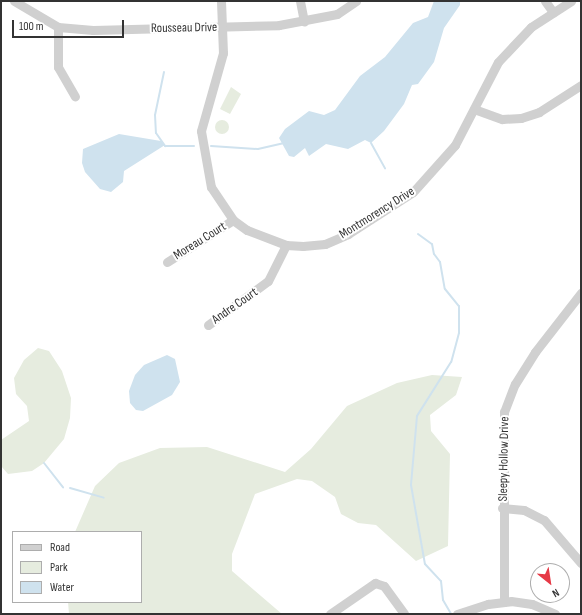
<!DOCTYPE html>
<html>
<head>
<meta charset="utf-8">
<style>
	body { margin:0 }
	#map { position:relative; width:582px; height:615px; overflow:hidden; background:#fff; font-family:"Sofia Sans Condensed",sans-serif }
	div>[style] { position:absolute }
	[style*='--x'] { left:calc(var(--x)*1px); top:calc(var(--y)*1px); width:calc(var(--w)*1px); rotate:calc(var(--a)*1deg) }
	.green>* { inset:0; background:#e6ecdf }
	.round { border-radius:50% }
	.water>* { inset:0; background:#cfe2ee }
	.stream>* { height:2px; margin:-1px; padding:0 1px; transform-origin:1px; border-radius:1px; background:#cfe2ee }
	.minor>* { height:9px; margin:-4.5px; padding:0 4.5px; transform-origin:4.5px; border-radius:4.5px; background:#d0d0d0 }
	span { translate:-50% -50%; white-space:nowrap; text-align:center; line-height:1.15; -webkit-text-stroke:4px #fff; paint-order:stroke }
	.street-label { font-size:13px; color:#333 }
	.frame { position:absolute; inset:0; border:2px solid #333; pointer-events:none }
	.legend { position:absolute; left:12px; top:531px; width:130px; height:72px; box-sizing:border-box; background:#fff; border:1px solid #adadad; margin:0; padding:5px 7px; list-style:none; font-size:12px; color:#333 }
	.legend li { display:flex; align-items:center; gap:8px; height:20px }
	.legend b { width:20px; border:1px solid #adadad }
	.north { position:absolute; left:530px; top:563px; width:40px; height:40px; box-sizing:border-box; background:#fff; border:1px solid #adadad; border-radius:50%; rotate:150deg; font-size:11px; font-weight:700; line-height:16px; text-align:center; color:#333 }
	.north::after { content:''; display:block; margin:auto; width:14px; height:18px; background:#e63946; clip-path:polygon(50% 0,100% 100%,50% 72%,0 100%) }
	.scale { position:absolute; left:12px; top:20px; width:112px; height:18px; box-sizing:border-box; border:2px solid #333; border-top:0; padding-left:5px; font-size:12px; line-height:14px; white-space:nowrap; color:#333; -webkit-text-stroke:3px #fff; paint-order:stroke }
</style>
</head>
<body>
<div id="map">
	<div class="green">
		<i style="clip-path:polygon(231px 87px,241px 94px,230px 114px,220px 109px)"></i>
		<i class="round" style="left:215px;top:120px;width:14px;height:14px"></i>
		<i style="clip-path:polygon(38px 348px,49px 351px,62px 371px,71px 398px,70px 418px,64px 439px,44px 463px,32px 471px,8px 474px,1px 466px,1px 440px,29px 421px,27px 406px,16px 394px,14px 378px,24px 360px)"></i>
		<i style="clip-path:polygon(432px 375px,462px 377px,456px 395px,430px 415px,431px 431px,450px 454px,448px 546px,416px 561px,376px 525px,358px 523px,341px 514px,335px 497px,312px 481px,297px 479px,255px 494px,232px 554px,232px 571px,282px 614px,69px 614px,68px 602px,141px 602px,141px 532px,75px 532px,95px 486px,119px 463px,160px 448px,207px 447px,285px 472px,311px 449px,347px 406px,397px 383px)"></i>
	</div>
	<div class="water">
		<i style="clip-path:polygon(434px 1px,460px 1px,460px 5px,444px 28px,434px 62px,418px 84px,412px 85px,404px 104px,384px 131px,371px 143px,365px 140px,348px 149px,326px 144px,309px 156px,305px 148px,294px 157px,289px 156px,279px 138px,285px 129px,309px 111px,324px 115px,335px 110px,360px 76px,385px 57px,413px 23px,428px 17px)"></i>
		<i style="clip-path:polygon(119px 134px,161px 141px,165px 145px,124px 171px,123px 182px,111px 192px,100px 189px,85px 172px,82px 163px,83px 149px)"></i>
		<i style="clip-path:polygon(167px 355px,175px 359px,180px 382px,172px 395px,143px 411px,136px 410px,130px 403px,129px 391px,135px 375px,144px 365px)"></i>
	</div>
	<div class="stream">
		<i style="--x:164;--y:72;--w:44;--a:101.8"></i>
		<i style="--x:155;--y:115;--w:18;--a:87"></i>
		<i style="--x:156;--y:133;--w:16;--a:55"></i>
		<i style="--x:165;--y:146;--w:29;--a:0"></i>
		<i style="--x:371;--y:143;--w:29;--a:61"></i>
		<i style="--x:211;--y:146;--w:47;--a:3.7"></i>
		<i style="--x:258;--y:149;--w:28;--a:-13"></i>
		<i style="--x:418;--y:234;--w:17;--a:36"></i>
		<i style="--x:432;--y:244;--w:10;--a:79"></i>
		<i style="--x:434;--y:254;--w:10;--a:53"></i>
		<i style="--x:440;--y:262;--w:27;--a:80"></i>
		<i style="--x:445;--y:289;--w:22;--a:51"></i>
		<i style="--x:459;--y:306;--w:27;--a:90"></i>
		<i style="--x:459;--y:333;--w:30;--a:105"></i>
		<i style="--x:451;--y:362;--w:64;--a:122.2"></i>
		<i style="--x:417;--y:416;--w:69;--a:95"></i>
		<i style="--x:411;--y:485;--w:80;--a:80"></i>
		<i style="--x:425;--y:564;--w:23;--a:47"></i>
		<i style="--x:441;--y:581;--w:19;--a:84"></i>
		<i style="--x:443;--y:600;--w:16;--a:60"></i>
		<i style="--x:44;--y:463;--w:31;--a:52"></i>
		<i style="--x:70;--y:488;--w:35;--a:16"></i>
	</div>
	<div class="minor">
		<i style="--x:14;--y:1;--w:51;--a:30.6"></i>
		<i style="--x:58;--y:27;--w:35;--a:5"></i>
		<i style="--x:93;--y:30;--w:186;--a:-1.5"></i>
		<i style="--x:279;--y:25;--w:59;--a:-10.7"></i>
		<i style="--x:337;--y:14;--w:23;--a:-34"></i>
		<i style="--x:221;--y:1;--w:52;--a:87.8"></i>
		<i style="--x:223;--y:53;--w:81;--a:105.8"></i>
		<i style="--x:201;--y:131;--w:57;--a:79.9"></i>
		<i style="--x:211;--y:187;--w:40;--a:56"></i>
		<i style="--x:233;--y:220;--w:17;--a:36"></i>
		<i style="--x:247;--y:230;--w:42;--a:21"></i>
		<i style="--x:286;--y:245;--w:17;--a:3"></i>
		<i style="--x:303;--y:246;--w:22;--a:-5"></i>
		<i style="--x:325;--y:244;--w:25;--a:-23"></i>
		<i style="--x:348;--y:234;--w:77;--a:-32.9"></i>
		<i style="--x:413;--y:192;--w:63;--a:-48.2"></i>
		<i style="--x:455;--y:145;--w:93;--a:-62.6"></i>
		<i style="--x:498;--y:62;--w:48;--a:-46.7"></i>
		<i style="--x:531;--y:27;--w:48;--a:-33"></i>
		<i style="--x:300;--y:1;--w:21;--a:79"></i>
		<i style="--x:545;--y:1;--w:14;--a:54"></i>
		<i style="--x:58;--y:27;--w:40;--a:90"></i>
		<i style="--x:58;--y:67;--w:34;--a:60"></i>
		<i style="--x:474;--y:109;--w:30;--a:20"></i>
		<i style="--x:502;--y:119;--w:19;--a:-3"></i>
		<i style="--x:521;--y:118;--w:19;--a:-18"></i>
		<i style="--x:539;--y:112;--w:50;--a:-32.7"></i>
		<i style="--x:167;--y:262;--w:78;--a:-32.5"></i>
		<i style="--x:208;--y:325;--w:74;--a:-36.3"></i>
		<i style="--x:268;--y:281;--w:40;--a:-63.4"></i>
		<i style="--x:502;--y:508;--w:22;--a:5"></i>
		<i style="--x:524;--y:510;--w:22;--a:27"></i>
		<i style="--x:544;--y:520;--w:57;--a:49.3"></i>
		<i style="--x:504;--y:602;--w:190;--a:-90"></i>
		<i style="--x:504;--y:412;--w:30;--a:-69"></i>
		<i style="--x:515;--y:384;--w:38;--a:-58"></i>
		<i style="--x:535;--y:352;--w:75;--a:-52.1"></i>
		<i style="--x:330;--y:614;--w:55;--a:-34.6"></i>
		<i style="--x:375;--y:583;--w:9;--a:18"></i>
		<i style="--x:384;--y:586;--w:34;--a:54"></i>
		<i style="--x:457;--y:614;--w:33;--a:-18"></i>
		<i style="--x:488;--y:604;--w:23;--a:-7"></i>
		<i style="--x:511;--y:601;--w:21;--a:8"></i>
		<i style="--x:532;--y:604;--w:25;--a:23"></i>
	</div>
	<div class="street-label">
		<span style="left:184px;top:28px;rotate:-1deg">Rousseau Drive</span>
		<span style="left:377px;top:213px;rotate:-32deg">Montmorency Drive</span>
		<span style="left:200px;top:241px;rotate:-32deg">Moreau Court</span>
		<span style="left:235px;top:306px;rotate:-35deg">Andre Court</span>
		<span style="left:504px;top:459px;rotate:-89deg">Sleepy Hollow Drive</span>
	</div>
	<div class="frame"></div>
	<ul class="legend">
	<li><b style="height:5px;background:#d0d0d0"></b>Road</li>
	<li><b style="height:11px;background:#e6ecdf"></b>Park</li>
	<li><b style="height:11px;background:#cfe2ee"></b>Water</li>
	</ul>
	<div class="north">N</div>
	<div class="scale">100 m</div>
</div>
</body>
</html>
